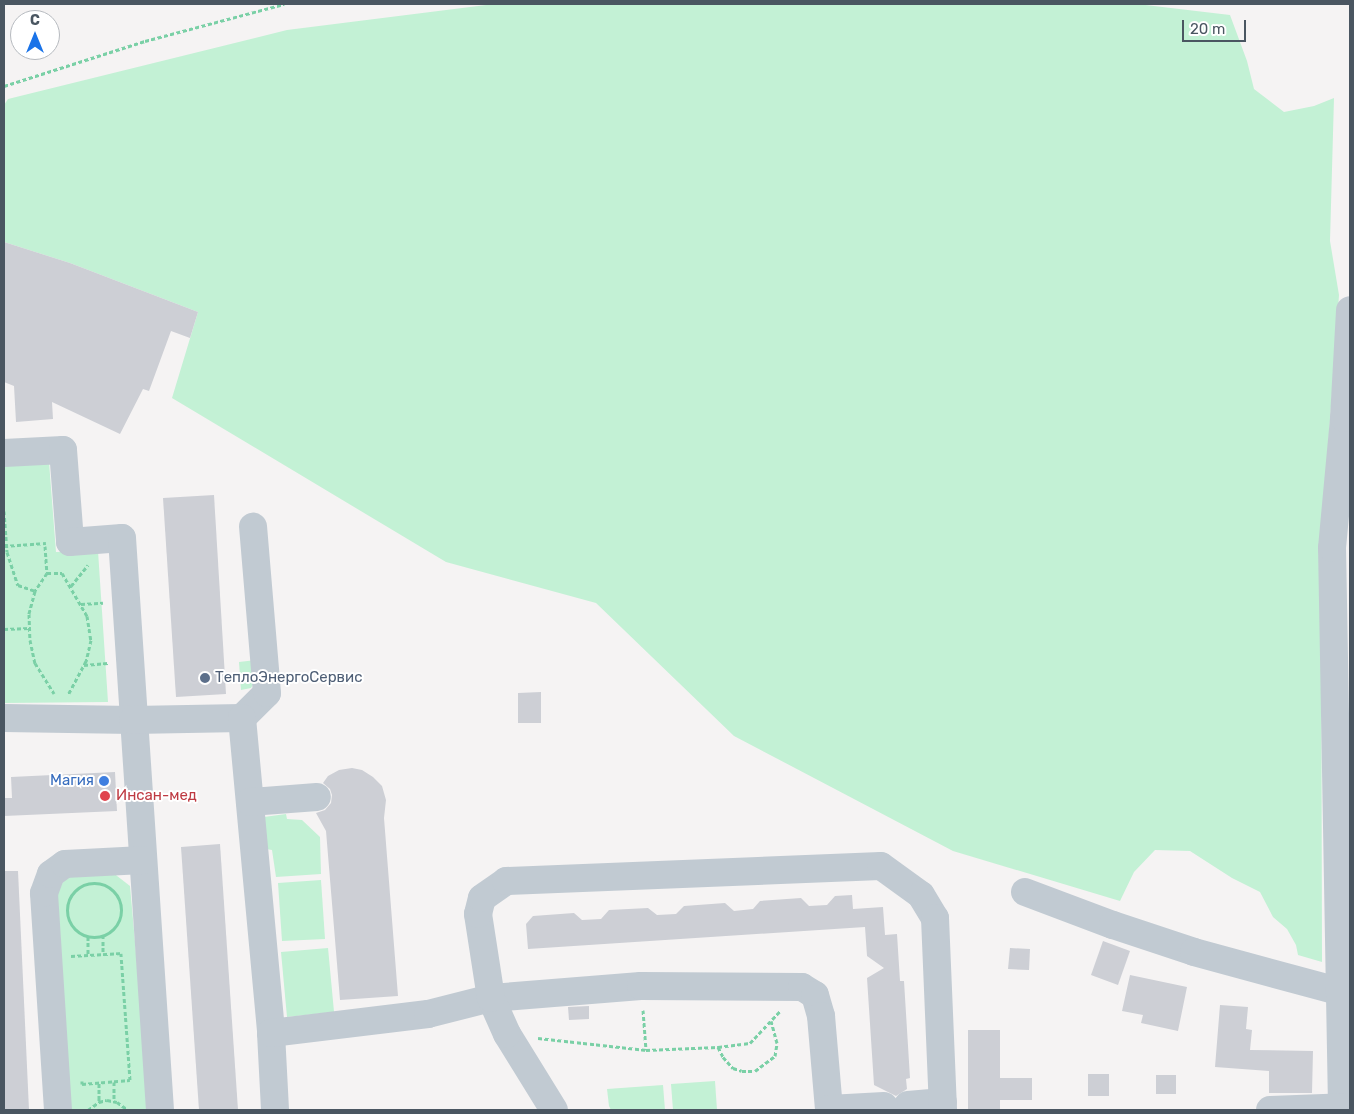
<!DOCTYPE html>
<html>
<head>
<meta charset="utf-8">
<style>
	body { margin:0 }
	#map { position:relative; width:1354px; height:1114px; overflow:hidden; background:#f5f3f3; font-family:Rubik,sans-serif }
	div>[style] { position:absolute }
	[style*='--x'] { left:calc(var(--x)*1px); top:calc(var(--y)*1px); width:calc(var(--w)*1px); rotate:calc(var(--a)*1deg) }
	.green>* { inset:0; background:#c3f1d5 }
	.building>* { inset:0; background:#cdcfd5 }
	.path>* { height:3px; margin-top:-1.5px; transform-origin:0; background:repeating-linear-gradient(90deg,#7ad0a6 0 4px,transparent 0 6.5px) }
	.path>.ring { margin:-1.5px; padding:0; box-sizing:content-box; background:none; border:3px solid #7ad0a6; border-radius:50% }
	.minor>* { height:28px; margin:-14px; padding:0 14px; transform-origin:14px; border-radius:14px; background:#c1cad2 }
	.dots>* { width:14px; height:14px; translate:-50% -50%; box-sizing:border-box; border:2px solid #fff; border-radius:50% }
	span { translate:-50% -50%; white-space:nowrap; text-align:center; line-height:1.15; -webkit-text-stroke:4px #fff; paint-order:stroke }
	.service-label { font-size:15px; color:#4e5e75 }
	.left { translate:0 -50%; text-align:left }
	.shop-label { font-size:15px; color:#366cbe }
	.right { translate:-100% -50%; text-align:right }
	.health-label { font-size:15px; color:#be3a42 }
	.frame { position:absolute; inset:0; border:5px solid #4a5661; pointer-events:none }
	.north { position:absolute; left:10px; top:10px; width:50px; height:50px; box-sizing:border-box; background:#fff; border:1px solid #b7bbc0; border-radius:50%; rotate:0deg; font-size:14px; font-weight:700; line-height:20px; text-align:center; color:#4a5661 }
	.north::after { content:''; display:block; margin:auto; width:18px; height:22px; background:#1a73e8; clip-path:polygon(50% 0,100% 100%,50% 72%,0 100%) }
	.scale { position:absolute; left:1182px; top:20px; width:64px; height:22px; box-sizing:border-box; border:2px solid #4a5661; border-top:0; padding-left:6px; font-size:15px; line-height:18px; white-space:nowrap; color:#4a5661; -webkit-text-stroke:4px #fff; paint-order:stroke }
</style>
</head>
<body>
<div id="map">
	<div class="green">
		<i style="clip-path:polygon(494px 4px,1137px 4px,1230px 15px,1247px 61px,1254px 89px,1284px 112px,1314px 106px,1334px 98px,1330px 241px,1339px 295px,1321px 546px,1322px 962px,1298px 955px,1296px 945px,1287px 929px,1273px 917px,1260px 892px,1232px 878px,1190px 851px,1155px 850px,1134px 872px,1120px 901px,953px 851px,734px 736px,596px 603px,446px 562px,172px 398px,198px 312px,70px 263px,4px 242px,4px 105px,8px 99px,287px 30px)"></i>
		<i style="clip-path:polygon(49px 462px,56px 552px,98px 551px,108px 702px,4px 703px,4px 464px)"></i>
		<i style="clip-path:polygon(257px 660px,258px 675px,251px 688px,241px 690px,239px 662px)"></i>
		<i style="clip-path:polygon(286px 814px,287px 819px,302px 820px,320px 837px,321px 874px,276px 877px,272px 850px,254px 847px,264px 817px)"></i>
		<i style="clip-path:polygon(112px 872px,130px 886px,150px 1110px,69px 1110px,53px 894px,71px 873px)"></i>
		<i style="clip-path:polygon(321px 880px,325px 939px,282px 941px,278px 883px)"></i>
		<i style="clip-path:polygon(328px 948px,334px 1012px,287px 1017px,281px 952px)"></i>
		<i style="clip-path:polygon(715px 1081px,717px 1110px,673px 1110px,671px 1084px)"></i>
		<i style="clip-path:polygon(663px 1085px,665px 1110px,611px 1110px,609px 1106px,607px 1089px)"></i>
	</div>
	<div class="building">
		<i style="clip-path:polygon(4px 242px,70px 263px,198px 312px,190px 338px,171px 331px,149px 391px,143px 389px,120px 434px,52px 402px,53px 419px,16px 422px,14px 386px,4px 382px)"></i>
		<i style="clip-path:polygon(214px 495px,226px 694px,176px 697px,163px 498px)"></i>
		<i style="clip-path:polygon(541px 692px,541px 723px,518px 723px,518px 693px)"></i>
		<i style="clip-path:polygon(352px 768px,362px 770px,373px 777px,382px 786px,386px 800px,384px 818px,398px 996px,340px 1000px,326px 831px,316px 813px,325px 810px,331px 803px,332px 795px,330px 789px,323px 783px,328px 776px,339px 770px)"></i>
		<i style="clip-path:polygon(115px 772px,117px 811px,4px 816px,4px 798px,12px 798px,11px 777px)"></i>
		<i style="clip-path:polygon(220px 844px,238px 1110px,199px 1110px,181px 847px)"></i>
		<i style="clip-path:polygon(4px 871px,18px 871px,29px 1110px,4px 1110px)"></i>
		<i style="clip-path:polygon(852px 895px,853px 909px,883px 907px,885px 935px,897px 934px,900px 981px,904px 981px,910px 1078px,906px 1079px,907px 1089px,896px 1096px,874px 1085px,867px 978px,884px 968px,867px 956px,865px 927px,528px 949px,526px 924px,533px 916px,574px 913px,582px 920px,601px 919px,609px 910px,648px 908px,657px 915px,676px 914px,684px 906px,725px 903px,734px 911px,753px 909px,760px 901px,801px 898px,809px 906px,827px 905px,835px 896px)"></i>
		<i style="clip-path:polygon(1103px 941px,1130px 951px,1118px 985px,1091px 975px)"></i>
		<i style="clip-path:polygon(1010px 948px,1030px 949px,1029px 970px,1008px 969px)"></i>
		<i style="clip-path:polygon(1130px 975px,1187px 987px,1178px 1031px,1141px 1023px,1143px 1015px,1122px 1011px)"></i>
		<i style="clip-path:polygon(1220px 1005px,1248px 1007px,1246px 1029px,1252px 1030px,1250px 1050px,1313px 1051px,1312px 1093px,1269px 1093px,1269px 1071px,1215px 1067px)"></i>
		<i style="clip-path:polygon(589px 1006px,589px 1019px,569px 1020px,568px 1007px)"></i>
		<i style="clip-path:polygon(968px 1030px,1000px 1030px,1000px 1078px,1032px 1078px,1032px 1100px,1000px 1100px,1000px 1110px,968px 1110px)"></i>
		<i style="clip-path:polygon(1088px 1074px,1109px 1074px,1109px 1096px,1088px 1096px)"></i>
		<i style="clip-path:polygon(1156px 1075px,1176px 1075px,1176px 1094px,1156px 1094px)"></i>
	</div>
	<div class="path">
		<i style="--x:4;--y:86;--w:148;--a:-17.7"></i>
		<i style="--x:145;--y:41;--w:144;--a:-14.9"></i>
		<i style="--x:4;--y:511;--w:41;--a:85.8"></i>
		<i style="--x:7;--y:552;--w:35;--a:72"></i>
		<i style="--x:18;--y:585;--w:18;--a:19"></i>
		<i style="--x:4;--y:546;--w:42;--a:-4.1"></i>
		<i style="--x:45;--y:546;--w:27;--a:86"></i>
		<i style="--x:47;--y:573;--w:22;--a:124"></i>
		<i style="--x:35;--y:591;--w:24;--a:105"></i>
		<i style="--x:29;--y:614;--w:26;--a:88"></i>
		<i style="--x:30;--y:640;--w:24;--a:78"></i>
		<i style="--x:35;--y:663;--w:36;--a:58"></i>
		<i style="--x:47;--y:573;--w:15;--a:0"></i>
		<i style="--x:62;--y:573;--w:50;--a:59.8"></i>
		<i style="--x:87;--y:616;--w:24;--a:81"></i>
		<i style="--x:91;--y:640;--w:22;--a:103"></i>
		<i style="--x:86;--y:661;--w:38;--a:118"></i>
		<i style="--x:71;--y:586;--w:27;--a:-51"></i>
		<i style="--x:81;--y:604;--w:22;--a:-3"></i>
		<i style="--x:4;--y:629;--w:26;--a:-2"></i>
		<i style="--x:84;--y:665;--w:24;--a:-5"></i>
		<i class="ring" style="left:67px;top:883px;width:51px;height:51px"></i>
		<i style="--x:103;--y:935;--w:19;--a:90"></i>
		<i style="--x:88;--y:936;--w:19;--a:90"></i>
		<i style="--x:71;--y:956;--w:52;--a:-3.3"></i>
		<i style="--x:643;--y:1010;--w:40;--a:85.7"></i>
		<i style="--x:538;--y:1038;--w:109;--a:6.3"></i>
		<i style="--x:646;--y:1050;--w:72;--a:-2.4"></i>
		<i style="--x:718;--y:1047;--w:32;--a:-7"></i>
		<i style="--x:750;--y:1043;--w:44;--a:-46.8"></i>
		<i style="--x:718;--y:1047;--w:11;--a:63"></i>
		<i style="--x:723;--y:1057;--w:15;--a:48"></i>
		<i style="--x:733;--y:1068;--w:9;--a:18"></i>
		<i style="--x:742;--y:1071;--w:13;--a:0"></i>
		<i style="--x:755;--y:1071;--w:25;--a:-37"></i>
		<i style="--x:775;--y:1056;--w:13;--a:-81"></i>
		<i style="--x:777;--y:1043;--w:23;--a:-105"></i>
		<i style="--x:82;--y:1081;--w:3;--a:90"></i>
		<i style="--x:82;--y:1084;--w:48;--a:-4.8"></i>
		<i style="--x:130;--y:1080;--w:127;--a:-94.1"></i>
		<i style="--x:114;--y:1082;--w:19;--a:90"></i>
		<i style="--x:99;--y:1083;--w:19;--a:90"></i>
		<i style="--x:88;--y:1110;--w:14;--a:-36"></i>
		<i style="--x:99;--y:1102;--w:8;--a:-14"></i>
		<i style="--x:107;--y:1100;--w:10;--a:11"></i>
		<i style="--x:117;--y:1102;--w:14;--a:36"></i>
	</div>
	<div class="minor">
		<i style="--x:4;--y:453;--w:59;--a:-2.9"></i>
		<i style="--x:63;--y:450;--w:92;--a:85.6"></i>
		<i style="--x:70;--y:542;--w:52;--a:-4.4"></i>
		<i style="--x:122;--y:538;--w:573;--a:86.2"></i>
		<i style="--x:4;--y:718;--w:129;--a:0.9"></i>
		<i style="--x:133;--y:720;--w:109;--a:-1.1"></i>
		<i style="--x:242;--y:718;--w:35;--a:-45"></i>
		<i style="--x:267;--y:693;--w:167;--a:-94.8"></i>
		<i style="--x:242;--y:718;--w:316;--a:84.7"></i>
		<i style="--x:271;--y:1033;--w:77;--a:87"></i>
		<i style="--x:250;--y:802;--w:67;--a:-4.3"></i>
		<i style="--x:1025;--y:892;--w:94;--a:20.6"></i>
		<i style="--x:1113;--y:925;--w:85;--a:18.4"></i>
		<i style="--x:1194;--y:952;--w:152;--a:15.2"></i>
		<i style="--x:271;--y:1033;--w:158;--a:-6.9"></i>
		<i style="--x:428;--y:1014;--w:65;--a:-14.3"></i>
		<i style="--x:491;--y:998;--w:150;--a:-4.6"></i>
		<i style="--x:641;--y:986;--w:161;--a:0.4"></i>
		<i style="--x:802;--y:987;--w:15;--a:32"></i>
		<i style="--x:815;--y:995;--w:22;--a:74"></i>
		<i style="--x:821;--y:1016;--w:94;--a:85.1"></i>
		<i style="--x:908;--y:1105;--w:35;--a:-5"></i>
		<i style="--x:1342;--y:1107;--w:559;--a:-91.02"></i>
		<i style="--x:1332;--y:548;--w:131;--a:-84.7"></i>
		<i style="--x:1344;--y:418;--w:108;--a:-86.8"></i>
		<i style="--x:829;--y:1109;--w:55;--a:-3.1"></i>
		<i style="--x:58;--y:1110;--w:217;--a:-93.7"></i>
		<i style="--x:44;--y:893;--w:20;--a:-70"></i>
		<i style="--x:51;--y:874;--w:17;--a:-36"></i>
		<i style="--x:65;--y:864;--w:78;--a:-2.9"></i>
		<i style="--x:554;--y:1110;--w:89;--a:-121.7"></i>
		<i style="--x:507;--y:1034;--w:39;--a:-114"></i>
		<i style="--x:491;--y:998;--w:85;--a:-98.8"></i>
		<i style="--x:478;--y:914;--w:16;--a:-76"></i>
		<i style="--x:482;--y:898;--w:29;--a:-35"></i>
		<i style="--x:506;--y:881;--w:375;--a:-2.3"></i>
		<i style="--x:881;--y:866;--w:49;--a:35.9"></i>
		<i style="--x:921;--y:895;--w:27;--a:59"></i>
		<i style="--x:935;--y:918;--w:192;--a:87.6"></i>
		<i style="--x:1270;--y:1110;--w:80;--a:-2.1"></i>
	</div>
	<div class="dots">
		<i style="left:205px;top:678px;background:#5c6f8a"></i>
		<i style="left:104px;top:781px;background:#3f7fe0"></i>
		<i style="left:105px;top:796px;background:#e0444e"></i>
	</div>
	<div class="service-label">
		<span class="left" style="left:215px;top:678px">ТеплоЭнергоСервис</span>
	</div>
	<div class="shop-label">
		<span class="right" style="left:94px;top:781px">Магия</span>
	</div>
	<div class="health-label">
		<span class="left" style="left:116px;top:796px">Инсан-мед</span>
	</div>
	<div class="frame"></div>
	<div class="north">С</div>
	<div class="scale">20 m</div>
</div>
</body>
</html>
